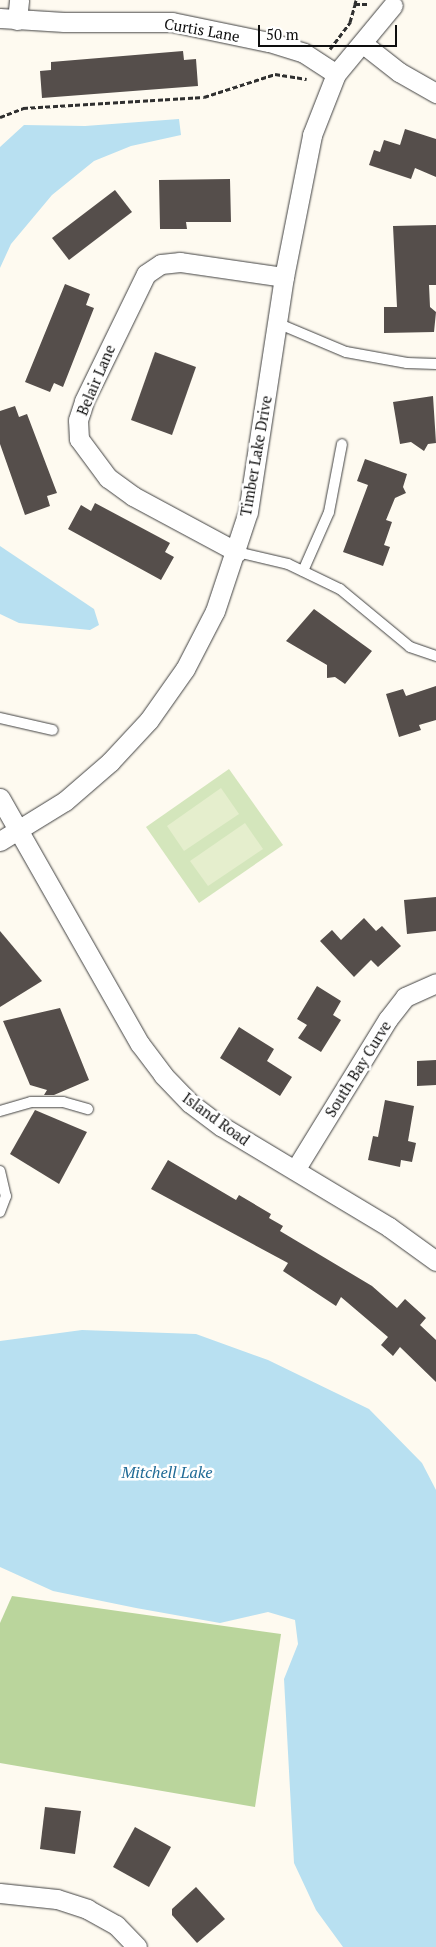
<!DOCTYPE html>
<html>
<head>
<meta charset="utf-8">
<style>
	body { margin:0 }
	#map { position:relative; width:436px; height:1947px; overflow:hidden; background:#fefaf0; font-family:"PT Serif",serif }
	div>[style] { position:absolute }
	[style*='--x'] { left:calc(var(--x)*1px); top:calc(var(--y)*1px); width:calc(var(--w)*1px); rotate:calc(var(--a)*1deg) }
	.green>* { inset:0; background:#d4e6bc }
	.forest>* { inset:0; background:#bad59c }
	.pitch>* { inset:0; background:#e5eecd }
	.water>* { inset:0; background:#b8e0f1 }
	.building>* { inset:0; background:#554e4b }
	.path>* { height:3px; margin-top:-1.5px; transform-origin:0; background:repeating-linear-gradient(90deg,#303030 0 5px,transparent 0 7.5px) }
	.roads { filter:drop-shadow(0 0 1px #414141) drop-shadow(0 0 1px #414141) }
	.service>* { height:10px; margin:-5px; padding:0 5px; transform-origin:5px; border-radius:5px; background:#fff }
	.minor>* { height:19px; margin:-9.5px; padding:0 9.5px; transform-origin:9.5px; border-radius:9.5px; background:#fff }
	span { translate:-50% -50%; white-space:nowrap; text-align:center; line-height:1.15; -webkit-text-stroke:5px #fff; paint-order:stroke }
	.street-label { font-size:15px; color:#0e0e0e }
	.water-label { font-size:16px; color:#216b96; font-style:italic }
	.scale { position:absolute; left:258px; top:25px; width:139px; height:22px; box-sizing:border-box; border:2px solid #0e0e0e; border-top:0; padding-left:6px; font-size:15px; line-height:18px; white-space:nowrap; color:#0e0e0e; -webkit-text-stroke:4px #fff; paint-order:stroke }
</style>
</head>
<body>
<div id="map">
	<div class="green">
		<i style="clip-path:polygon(229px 769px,283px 845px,199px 903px,146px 827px)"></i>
	</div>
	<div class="forest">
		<i style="clip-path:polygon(12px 1596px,281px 1634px,255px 1807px,0 1763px,0 1623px)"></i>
	</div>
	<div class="pitch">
		<i style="clip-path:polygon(221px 788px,239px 814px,184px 851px,167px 826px)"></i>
		<i style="clip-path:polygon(245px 823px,263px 849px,208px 886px,190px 861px)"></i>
	</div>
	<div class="water">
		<i style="clip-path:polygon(179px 119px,181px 135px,131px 146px,94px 161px,52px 195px,11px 244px,0 268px,0 147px,24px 125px,85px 126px)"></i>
		<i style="clip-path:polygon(0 546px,94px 609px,99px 625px,90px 630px,19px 623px,0 614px)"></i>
		<i style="clip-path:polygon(82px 1330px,196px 1334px,268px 1360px,369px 1409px,422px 1463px,436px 1490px,436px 1947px,343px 1947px,316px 1910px,294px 1863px,284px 1679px,298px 1644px,295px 1620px,268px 1612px,220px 1623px,136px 1608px,53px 1591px,0 1567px,0 1341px)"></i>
	</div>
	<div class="building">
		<i style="clip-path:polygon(183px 51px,184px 60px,196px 59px,198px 86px,42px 98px,40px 71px,51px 70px,51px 62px)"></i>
		<i style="clip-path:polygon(405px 129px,436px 139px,436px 177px,415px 168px,411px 179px,369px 165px,374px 150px,380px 152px,384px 140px,400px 145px)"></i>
		<i style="clip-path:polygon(230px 179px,231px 222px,186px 222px,187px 229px,160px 229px,159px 180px)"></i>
		<i style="clip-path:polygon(115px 190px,132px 212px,69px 260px,52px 238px)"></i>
		<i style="clip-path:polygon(436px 225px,436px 285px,429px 285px,430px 307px,436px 312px,434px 332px,384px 333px,384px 307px,397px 307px,393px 226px)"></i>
		<i style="clip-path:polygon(65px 284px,90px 294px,86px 305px,94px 308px,63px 387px,54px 383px,50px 392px,25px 382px)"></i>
		<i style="clip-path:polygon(155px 352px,196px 367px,172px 435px,131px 420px)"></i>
		<i style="clip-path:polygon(433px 396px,436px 443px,428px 444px,424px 451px,411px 442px,400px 444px,393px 402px)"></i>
		<i style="clip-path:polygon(15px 406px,19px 417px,27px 414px,57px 493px,47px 496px,50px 506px,25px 515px,0 444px,0 411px)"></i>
		<i style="clip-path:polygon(365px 459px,407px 474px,403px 487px,406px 493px,395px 498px,386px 520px,392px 522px,384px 545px,390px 547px,383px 566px,343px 552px,368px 485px,357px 481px)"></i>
		<i style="clip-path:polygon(95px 503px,170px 543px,165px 552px,174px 557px,161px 580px,68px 529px,81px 505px,91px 511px)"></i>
		<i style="clip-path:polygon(314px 609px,372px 651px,345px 684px,335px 677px,327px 678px,327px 665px,286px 641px)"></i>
		<i style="clip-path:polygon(436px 686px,436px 720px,419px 725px,421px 730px,399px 737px,386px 694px,403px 689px,406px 696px)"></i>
		<i style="clip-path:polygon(436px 897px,436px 931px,407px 934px,404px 900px)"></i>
		<i style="clip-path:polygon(364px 918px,376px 931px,382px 926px,401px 946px,378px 967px,371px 960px,354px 977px,320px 941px,332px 930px,341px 940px)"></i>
		<i style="clip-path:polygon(0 931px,42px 981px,0 1007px)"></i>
		<i style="clip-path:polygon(317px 986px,341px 1001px,333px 1015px,341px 1020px,321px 1052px,298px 1038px,307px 1025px,297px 1019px)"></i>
		<i style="clip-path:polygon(60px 1008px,89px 1080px,54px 1095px,44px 1095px,47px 1090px,30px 1085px,3px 1021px)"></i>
		<i style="clip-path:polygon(239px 1027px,274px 1049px,267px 1061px,292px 1077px,280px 1096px,220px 1058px)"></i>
		<i style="clip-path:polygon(436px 1060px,436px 1085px,417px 1086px,417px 1061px)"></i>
		<i style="clip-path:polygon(385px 1100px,414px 1106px,408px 1141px,416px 1143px,412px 1162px,401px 1160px,400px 1167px,368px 1160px,373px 1136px,378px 1137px)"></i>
		<i style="clip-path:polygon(35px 1110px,87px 1132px,59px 1184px,10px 1154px)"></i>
		<i style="clip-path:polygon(168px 1160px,236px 1200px,239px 1195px,271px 1214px,269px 1218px,283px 1226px,280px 1231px,372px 1286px,397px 1308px,405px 1299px,426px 1318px,420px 1325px,436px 1340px,436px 1382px,400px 1347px,393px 1356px,381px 1345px,388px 1337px,341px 1297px,336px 1306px,283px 1271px,288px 1263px,151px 1189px)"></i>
		<i style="clip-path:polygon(45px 1807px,81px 1811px,75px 1854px,40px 1849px)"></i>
		<i style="clip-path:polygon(135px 1827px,171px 1847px,149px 1887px,113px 1867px)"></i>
		<i style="clip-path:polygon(196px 1887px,225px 1919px,197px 1943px,172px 1915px,172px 1909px)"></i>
	</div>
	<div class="path">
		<i style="--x:356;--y:0;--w:4;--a:104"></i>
		<i style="--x:355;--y:4;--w:14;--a:0"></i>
		<i style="--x:330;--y:49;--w:34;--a:-53"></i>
		<i style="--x:350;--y:22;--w:19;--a:-74"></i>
		<i style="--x:0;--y:117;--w:25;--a:-21"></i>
		<i style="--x:23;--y:108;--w:181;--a:-3.5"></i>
		<i style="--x:204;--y:97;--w:75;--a:-17.9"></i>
		<i style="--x:275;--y:74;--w:32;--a:9"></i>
	</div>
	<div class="roads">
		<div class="service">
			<i style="--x:277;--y:323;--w:75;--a:22.8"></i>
			<i style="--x:346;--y:352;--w:62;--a:10.2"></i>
			<i style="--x:407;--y:363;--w:29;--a:2"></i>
			<i style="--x:237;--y:552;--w:52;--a:13.2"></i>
			<i style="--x:288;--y:564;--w:58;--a:25.7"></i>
			<i style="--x:340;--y:589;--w:91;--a:39.6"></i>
			<i style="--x:410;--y:647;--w:28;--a:19"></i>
			<i style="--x:303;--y:571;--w:64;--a:-66.2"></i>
			<i style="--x:329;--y:512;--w:69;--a:-79.2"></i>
			<i style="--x:0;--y:718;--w:54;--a:12.8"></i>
			<i style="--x:0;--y:1111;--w:32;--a:-16"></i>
			<i style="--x:31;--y:1102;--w:32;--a:0"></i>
			<i style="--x:63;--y:1102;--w:26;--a:16"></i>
			<i style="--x:0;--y:1171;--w:26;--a:77"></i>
			<i style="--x:6;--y:1196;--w:17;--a:111"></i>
		</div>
		<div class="minor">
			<i style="--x:0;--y:18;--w:64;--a:3.6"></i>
			<i style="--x:64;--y:22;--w:108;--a:0"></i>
			<i style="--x:172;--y:22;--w:99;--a:11.7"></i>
			<i style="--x:269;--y:42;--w:37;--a:17"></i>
			<i style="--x:304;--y:53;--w:38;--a:33"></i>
			<i style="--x:17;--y:20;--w:20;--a:-84"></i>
			<i style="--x:362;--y:43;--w:47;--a:38.1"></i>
			<i style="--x:399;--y:72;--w:43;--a:29.6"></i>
			<i style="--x:237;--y:552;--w:118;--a:-151.7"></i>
			<i style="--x:133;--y:496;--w:31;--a:-144"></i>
			<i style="--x:108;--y:478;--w:49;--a:-126.6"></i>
			<i style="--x:79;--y:439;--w:19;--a:-93"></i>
			<i style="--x:78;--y:420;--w:20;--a:-72"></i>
			<i style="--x:84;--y:401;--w:141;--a:-64"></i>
			<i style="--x:146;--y:274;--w:18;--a:-34"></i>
			<i style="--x:161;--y:264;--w:19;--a:-6"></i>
			<i style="--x:180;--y:262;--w:105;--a:8.2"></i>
			<i style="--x:0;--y:798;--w:283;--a:60.4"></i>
			<i style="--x:140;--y:1044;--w:39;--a:53"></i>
			<i style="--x:163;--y:1075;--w:39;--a:46"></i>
			<i style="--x:190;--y:1103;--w:39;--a:37"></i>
			<i style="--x:221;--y:1126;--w:196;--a:31"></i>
			<i style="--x:389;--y:1227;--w:58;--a:35.9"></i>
			<i style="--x:0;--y:841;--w:76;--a:-31.6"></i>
			<i style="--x:65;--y:801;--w:60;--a:-40.9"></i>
			<i style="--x:110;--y:762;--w:57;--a:-47.1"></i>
			<i style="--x:149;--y:720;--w:62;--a:-54.8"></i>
			<i style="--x:185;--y:669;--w:65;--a:-62.7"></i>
			<i style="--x:215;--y:611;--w:104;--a:-71.6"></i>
			<i style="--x:248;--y:512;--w:238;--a:-81.3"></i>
			<i style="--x:284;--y:277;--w:145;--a:-78.8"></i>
			<i style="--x:312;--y:135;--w:66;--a:-68.5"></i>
			<i style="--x:336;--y:74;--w:89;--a:-50.4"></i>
			<i style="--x:295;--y:1170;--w:177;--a:-58.4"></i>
			<i style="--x:388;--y:1019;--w:28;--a:-52"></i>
			<i style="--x:405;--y:997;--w:34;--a:-24"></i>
			<i style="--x:0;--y:1893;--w:57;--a:6"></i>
			<i style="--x:57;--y:1899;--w:32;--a:18"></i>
			<i style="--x:87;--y:1909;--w:33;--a:29"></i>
			<i style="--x:116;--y:1925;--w:30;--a:46"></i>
		</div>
	</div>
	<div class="street-label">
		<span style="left:202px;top:30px;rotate:10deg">Curtis Lane</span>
		<span style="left:96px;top:380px;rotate:-67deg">Belair Lane</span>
		<span style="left:256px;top:456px;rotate:-80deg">Timber Lake Drive</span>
		<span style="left:358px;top:1069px;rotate:-58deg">South Bay Curve</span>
		<span style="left:216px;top:1119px;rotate:36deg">Island Road</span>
	</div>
	<div class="water-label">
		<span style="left:167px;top:1472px">Mitchell Lake</span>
	</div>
	<div class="scale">50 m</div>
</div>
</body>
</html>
